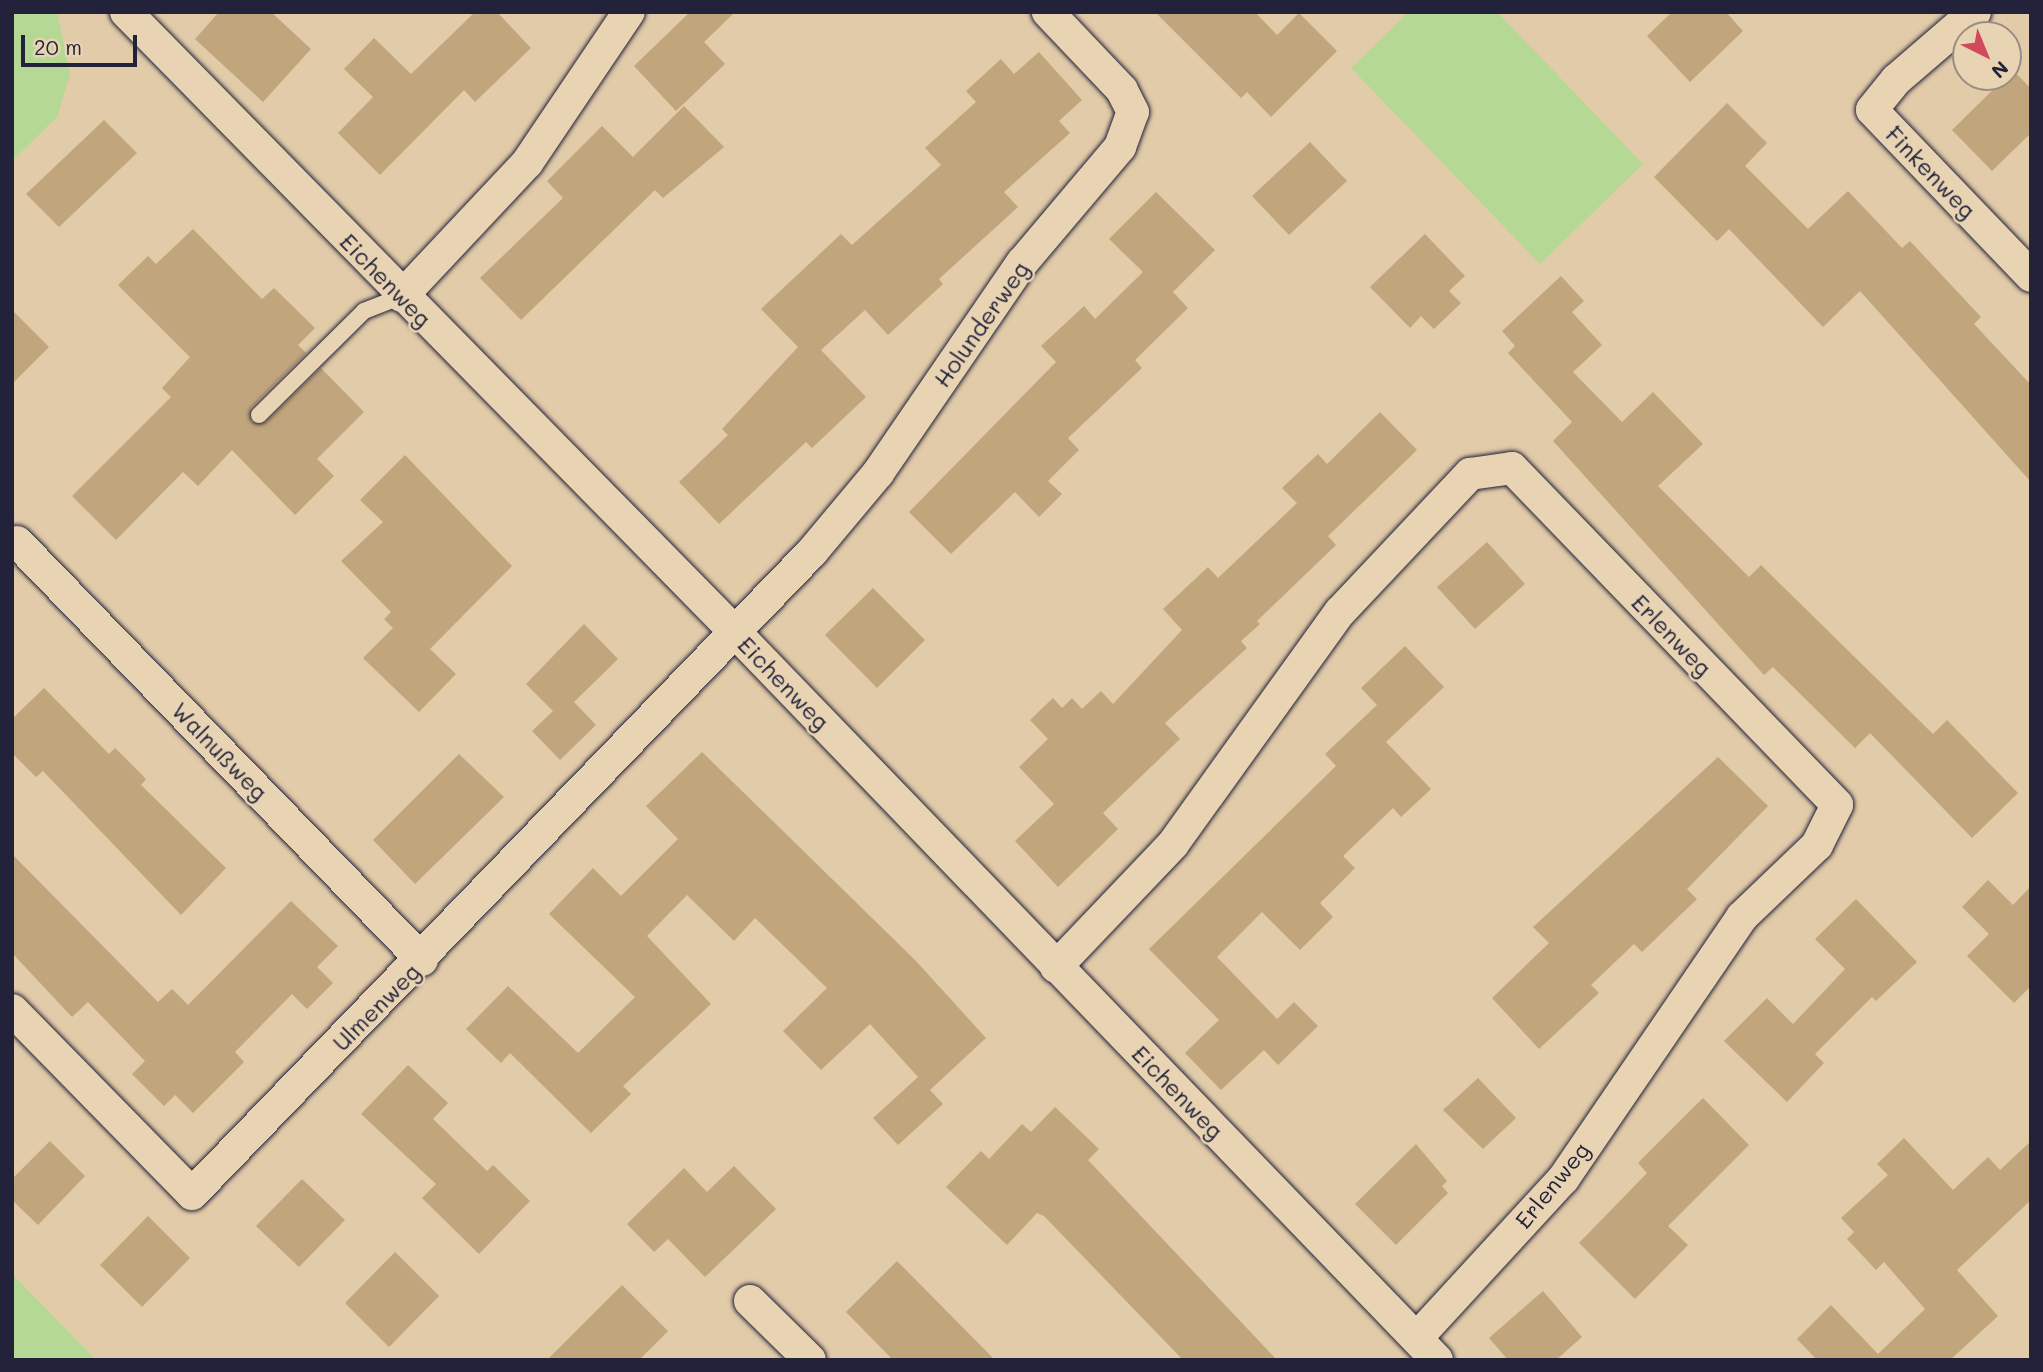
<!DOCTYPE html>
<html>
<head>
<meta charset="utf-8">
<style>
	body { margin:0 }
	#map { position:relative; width:2043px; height:1372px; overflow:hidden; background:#e2cba8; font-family:Mali,sans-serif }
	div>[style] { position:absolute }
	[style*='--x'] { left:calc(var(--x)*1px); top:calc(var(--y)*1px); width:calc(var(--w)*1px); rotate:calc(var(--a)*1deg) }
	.green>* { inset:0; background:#b5d994 }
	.building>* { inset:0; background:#c1a57c }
	.roads { filter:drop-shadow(0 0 2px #22223b) drop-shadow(0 0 2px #22223b) }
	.lane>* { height:16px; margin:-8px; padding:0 8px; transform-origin:8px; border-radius:8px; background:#e8d3b2 }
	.street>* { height:32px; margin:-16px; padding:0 16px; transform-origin:16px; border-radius:16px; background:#e8d3b2 }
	span { translate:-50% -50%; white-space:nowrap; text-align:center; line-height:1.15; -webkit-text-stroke:5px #e8d3b2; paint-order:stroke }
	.street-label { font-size:23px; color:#22223b }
	.frame { position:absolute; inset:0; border:14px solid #22223b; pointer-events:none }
	.north { position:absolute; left:1952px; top:21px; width:70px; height:70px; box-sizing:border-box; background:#e8d3b2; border:2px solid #998c82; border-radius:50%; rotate:137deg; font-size:19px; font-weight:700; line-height:28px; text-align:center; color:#22223b }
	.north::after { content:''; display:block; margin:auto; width:24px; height:32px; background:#d1495b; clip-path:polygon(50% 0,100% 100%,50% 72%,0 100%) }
	.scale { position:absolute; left:21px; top:35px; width:116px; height:32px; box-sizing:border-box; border:4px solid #22223b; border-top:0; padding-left:9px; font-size:21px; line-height:24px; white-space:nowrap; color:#22223b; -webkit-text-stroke:5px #e8d3b2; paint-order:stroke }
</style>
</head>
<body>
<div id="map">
	<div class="green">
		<i style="clip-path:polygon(12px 12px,57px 12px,70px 74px,57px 117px,12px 161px)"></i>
		<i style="clip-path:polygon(1409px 12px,1497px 12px,1643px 164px,1540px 264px,1351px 68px)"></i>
		<i style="clip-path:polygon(12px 1274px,96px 1360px,12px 1360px)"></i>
	</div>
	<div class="building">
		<i style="clip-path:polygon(219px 12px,271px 12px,311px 49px,263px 102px,195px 39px)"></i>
		<i style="clip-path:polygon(475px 12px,497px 12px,531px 48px,475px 102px,464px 90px,380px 175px,338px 133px,373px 97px,344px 69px,374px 38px,411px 74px)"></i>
		<i style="clip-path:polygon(690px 12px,735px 12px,704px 42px,725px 64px,676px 111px,634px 66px)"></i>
		<i style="clip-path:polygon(1155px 12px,1255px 12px,1277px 35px,1299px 13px,1337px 51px,1271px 117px,1247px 92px,1241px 98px)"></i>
		<i style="clip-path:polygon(1672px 12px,1726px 12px,1743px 31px,1690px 82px,1647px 36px)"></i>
		<i style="clip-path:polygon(1039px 52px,1082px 100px,1059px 121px,1070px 133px,1004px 192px,1018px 207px,939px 279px,943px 284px,888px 335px,865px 310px,821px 350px,866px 397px,812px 448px,806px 442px,719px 524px,679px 482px,728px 435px,722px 429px,798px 347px,761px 309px,841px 234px,852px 245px,941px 165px,925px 148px,976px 102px,966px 91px,1001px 59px,1014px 74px)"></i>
		<i style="clip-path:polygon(2013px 70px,2031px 89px,2031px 133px,1992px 171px,1952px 130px)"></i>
		<i style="clip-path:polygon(1727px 103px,1767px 143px,1745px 166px,1808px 229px,1848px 191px,1902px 248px,1910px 241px,1981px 317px,1974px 324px,2031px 385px,2031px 482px,1860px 291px,1823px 327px,1729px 229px,1717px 241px,1654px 177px)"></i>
		<i style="clip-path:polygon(684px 106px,724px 147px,663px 198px,655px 190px,521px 320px,480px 278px,563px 198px,547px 181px,602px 126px,633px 157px)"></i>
		<i style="clip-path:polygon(104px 120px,137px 153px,59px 227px,26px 194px)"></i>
		<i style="clip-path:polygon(1310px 142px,1347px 181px,1289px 235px,1252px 196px)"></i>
		<i style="clip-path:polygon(1156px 192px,1215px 250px,1173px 292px,1188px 308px,1135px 360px,1142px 368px,1068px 438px,1079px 450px,1048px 481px,1062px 494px,1039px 517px,1015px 492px,951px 554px,909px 512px,1056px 362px,1041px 346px,1084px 306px,1095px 319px,1143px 272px,1109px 239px)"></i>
		<i style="clip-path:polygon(193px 229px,262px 299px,274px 288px,315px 328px,298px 345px,306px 353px,251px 408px,251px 422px,266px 422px,321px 368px,364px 412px,317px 459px,334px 476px,295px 515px,232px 450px,198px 486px,183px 472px,116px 540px,72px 496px,171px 397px,162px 388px,190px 357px,118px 285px,148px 256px,156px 264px)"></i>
		<i style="clip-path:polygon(1425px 234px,1465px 276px,1449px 291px,1461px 303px,1434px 329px,1421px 316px,1410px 328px,1370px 287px)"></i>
		<i style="clip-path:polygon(1561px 276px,1584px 301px,1572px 312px,1602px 345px,1573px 372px,1622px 422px,1653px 392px,1703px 444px,1658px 486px,1749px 577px,1761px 565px,1933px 734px,1947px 720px,2018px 793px,1972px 838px,1870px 733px,1855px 748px,1773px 667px,1764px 675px,1553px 441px,1572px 422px,1508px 353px,1515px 346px,1502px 331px)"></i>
		<i style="clip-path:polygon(12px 310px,49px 347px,12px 384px)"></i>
		<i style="clip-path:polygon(1380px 412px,1417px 450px,1328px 536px,1336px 545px,1257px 621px,1260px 624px,1241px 641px,1247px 648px,1165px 723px,1180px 739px,1103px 813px,1118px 829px,1058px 887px,1015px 841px,1054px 804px,1019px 767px,1048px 739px,1030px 720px,1053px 698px,1062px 708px,1072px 698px,1082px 709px,1101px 691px,1113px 704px,1182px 630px,1163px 609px,1208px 567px,1218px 578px,1297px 503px,1282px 488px,1318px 454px,1327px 464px)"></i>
		<i style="clip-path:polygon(405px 455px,512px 566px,430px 649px,456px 674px,419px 712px,363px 658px,393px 628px,384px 619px,391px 612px,341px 561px,383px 522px,360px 500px)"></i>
		<i style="clip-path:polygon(1487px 542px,1525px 584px,1475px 629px,1437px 587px)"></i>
		<i style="clip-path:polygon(873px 588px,925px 640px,877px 688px,825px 635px)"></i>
		<i style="clip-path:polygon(584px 624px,618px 659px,574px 702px,596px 725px,560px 760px,532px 731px,553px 711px,526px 684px)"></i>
		<i style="clip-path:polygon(1405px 646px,1444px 687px,1386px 742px,1431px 789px,1401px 817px,1393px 808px,1343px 856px,1355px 868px,1320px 903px,1333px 917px,1300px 950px,1262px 912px,1217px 957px,1277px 1019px,1294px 1002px,1318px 1026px,1278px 1065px,1264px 1050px,1221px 1090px,1185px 1053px,1219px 1020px,1149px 949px,1336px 766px,1325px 754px,1377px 705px,1361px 688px)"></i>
		<i style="clip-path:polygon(44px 688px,109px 754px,115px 748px,146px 779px,141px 785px,226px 868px,181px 915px,43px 771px,36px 777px,12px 753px,12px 719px)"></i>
		<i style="clip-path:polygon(702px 752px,916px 961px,986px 1038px,930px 1090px,943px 1104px,898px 1145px,873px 1118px,918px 1077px,870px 1024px,821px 1070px,783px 1031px,827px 988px,755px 918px,734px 941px,687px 895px,647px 936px,711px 1004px,623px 1086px,631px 1094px,591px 1133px,510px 1053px,501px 1063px,466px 1029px,508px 986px,578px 1053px,635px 997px,549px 914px,593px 868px,621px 896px,678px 839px,646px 806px)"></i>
		<i style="clip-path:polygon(459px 754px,504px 797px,415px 884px,373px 840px)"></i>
		<i style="clip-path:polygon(1718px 757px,1768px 806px,1687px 889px,1697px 899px,1642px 952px,1634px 944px,1591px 985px,1599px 993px,1539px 1049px,1492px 998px,1549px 943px,1533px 927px)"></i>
		<i style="clip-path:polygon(12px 854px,158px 1002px,172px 989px,188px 1005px,291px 901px,338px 946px,317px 967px,333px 983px,307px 1009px,292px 994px,235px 1052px,244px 1062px,193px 1113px,175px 1095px,164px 1106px,132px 1074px,145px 1061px,88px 1002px,72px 1017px,12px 953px)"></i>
		<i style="clip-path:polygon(1988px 880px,2013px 905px,2031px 886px,2031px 986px,2014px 1003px,1967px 956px,1989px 934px,1962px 907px)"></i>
		<i style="clip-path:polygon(1856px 899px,1917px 962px,1876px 1001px,1872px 997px,1815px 1054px,1824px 1063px,1787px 1102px,1724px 1041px,1767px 998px,1793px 1024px,1845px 969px,1815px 939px)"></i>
		<i style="clip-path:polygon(408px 1065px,448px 1103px,433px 1119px,487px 1171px,493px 1165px,530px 1201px,479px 1254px,422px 1198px,436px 1184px,361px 1114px)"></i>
		<i style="clip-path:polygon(1478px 1078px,1516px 1118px,1483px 1149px,1443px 1110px)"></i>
		<i style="clip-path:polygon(1703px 1098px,1749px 1145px,1668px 1226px,1688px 1245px,1635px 1299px,1579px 1243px,1647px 1173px,1638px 1163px)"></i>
		<i style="clip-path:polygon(1055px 1107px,1099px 1149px,1088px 1160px,1277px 1360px,1183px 1360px,1044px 1216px,1037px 1213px,1007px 1245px,946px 1187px,981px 1151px,989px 1159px,1022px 1124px,1031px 1132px)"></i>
		<i style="clip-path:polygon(1904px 1138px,1953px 1190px,1988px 1157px,2000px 1170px,2031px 1141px,2031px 1200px,1957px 1270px,1998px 1316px,1950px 1360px,1817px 1360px,1797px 1339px,1831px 1305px,1878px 1354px,1925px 1309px,1884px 1262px,1876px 1270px,1847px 1239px,1854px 1232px,1841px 1218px,1888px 1175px,1877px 1164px)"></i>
		<i style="clip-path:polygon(50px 1141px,85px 1176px,38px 1225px,12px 1200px,12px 1179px)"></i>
		<i style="clip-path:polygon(1416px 1144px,1447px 1181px,1442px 1186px,1448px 1193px,1396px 1245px,1355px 1204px)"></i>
		<i style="clip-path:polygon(734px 1166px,776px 1209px,705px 1277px,668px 1239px,654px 1252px,627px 1224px,684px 1168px,707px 1192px)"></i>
		<i style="clip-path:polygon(302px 1179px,345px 1220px,299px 1267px,256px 1226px)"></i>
		<i style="clip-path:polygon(148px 1216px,190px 1258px,142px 1307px,100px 1265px)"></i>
		<i style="clip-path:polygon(395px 1252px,439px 1296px,389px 1347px,345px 1303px)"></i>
		<i style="clip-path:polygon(897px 1261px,995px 1360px,893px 1360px,846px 1312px)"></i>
		<i style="clip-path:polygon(622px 1285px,668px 1331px,639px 1360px,547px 1360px)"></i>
		<i style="clip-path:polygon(1543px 1291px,1582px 1337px,1556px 1360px,1508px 1360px,1489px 1338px)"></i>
	</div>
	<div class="roads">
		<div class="lane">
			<i style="--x:259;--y:415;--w:148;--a:-44.7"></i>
			<i style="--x:364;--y:311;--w:41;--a:-21.5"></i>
		</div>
		<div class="street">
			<i style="--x:126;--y:12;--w:868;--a:45.51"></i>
			<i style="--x:734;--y:631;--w:1013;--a:46.04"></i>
			<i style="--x:1975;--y:12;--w:104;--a:139.3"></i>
			<i style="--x:1896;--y:80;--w:38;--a:129"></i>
			<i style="--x:1872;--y:110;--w:230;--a:46.2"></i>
			<i style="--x:402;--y:296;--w:183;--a:-46.8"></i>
			<i style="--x:527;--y:163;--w:182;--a:-56"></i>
			<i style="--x:17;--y:542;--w:582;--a:45.9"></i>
			<i style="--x:1056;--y:967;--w:170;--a:-46.4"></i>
			<i style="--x:1173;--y:844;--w:286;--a:-54.3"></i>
			<i style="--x:1340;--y:612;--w:190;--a:-46.7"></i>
			<i style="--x:1470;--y:474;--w:42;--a:-8.1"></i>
			<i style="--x:1512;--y:468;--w:468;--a:46"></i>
			<i style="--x:1837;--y:805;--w:45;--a:116.6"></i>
			<i style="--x:1817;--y:845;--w:104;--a:136.2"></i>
			<i style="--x:1742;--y:917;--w:317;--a:124.3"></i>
			<i style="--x:1563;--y:1179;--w:216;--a:132.6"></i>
			<i style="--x:12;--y:1010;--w:257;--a:45.6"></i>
			<i style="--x:192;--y:1194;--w:893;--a:-46"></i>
			<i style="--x:812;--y:552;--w:103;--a:-50.1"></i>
			<i style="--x:878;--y:473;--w:255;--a:-55.6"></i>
			<i style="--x:1022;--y:263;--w:152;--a:-49.8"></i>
			<i style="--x:1120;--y:147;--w:37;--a:-70"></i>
			<i style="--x:1133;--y:112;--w:25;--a:-117"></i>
			<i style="--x:1122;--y:90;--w:108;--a:-133.5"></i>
			<i style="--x:750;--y:1301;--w:84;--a:44.5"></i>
		</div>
	</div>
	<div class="street-label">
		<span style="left:1931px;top:172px;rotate:46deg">Finkenweg</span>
		<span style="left:386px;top:280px;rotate:46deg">Eichenweg</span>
		<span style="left:981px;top:324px;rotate:-55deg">Holunderweg</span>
		<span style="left:1672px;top:635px;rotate:46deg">Erlenweg</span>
		<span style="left:784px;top:683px;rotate:46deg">Eichenweg</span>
		<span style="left:220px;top:751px;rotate:46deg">Walnußweg</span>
		<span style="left:376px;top:1007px;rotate:-45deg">Ulmenweg</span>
		<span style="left:1178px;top:1092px;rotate:46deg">Eichenweg</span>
		<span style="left:1552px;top:1185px;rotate:-51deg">Erlenweg</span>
	</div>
	<div class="frame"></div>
	<div class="north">N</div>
	<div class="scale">20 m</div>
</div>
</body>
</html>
